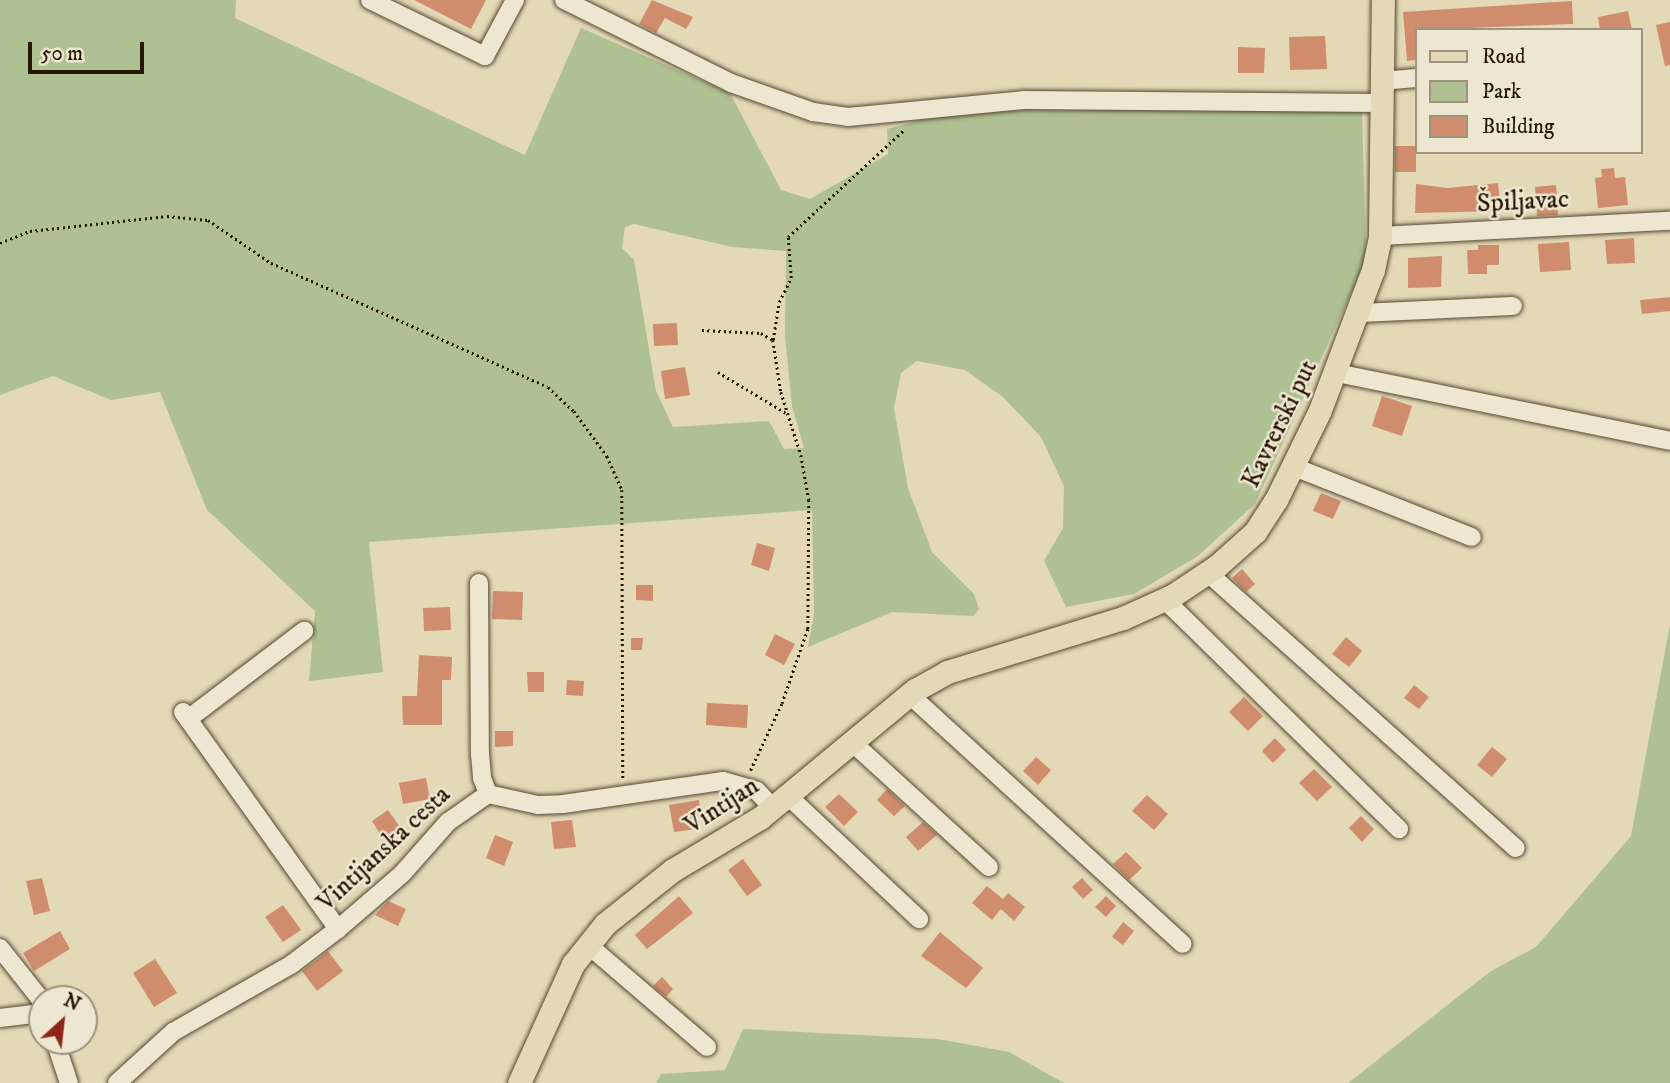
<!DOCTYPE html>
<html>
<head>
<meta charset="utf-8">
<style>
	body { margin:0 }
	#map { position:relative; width:1670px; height:1083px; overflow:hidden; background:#e3d9b7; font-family:"IM FELL DW Pica",serif }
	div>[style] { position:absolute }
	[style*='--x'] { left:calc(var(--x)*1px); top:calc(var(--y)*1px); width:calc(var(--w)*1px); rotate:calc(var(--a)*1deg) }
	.green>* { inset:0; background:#afc092 }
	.building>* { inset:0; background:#cf8d6d }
	.path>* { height:2.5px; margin-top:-1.25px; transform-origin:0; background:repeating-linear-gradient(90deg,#271603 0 2px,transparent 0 5.5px) }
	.roads { filter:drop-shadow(0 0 2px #564730) drop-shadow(0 0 2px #564730) }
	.minor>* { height:18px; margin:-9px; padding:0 9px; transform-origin:9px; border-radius:9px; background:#ede6d0 }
	.major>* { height:23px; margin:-11.5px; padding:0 11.5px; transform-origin:11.5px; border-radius:11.5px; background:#e3d9b7 }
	span { translate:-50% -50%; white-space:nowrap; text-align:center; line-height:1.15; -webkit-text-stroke:5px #ede6d0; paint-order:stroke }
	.street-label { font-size:26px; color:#271603 }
	.legend { position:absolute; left:1415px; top:28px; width:228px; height:126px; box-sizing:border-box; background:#ede6d0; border:2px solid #9e937e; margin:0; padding:9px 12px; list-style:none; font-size:21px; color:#271603 }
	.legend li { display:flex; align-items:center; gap:14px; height:35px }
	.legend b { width:35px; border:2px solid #9e937e }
	.north { position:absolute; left:28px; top:985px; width:70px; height:70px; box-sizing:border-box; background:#ede6d0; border:2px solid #9e937e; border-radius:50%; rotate:27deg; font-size:19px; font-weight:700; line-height:28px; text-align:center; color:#271603 }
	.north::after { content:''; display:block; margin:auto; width:24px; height:32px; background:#8f2418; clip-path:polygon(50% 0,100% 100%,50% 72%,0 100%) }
	.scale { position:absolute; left:28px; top:42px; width:116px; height:32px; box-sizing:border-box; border:4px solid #271603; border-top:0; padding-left:9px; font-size:21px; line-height:24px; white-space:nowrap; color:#271603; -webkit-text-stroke:5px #ede6d0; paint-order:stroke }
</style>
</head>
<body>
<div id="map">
	<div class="green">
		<i style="clip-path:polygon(evenodd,0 0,236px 0,235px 18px,525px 155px,581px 28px,730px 93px,781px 190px,810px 199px,888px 154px,887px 129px,967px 108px,1362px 110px,1366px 260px,1255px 504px,1198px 556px,1134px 594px,1066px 607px,1044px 561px,1063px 528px,1064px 486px,1041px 437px,1003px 397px,965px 370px,917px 361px,901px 373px,894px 408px,908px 488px,932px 552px,974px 594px,979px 609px,973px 616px,892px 612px,808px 647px,814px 614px,812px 510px,369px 542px,383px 672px,309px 681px,315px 611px,207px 510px,160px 392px,111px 400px,53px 376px,0 395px,0 0,634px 224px,732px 247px,786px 251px,785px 336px,792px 406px,804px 448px,784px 449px,769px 421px,673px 427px,656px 391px,634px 260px,622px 248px,625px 227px,634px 224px)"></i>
		<i style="clip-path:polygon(1670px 624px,1670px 1083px,1348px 1083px,1491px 971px,1536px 947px,1631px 836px)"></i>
		<i style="clip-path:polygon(743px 1029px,938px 1039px,1009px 1052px,1064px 1083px,656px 1083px,661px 1074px,725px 1070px)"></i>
	</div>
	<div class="building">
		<i style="clip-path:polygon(414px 0,486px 0,471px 29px)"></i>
		<i style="clip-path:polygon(652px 0,693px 17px,686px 29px,665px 18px,656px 33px,639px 24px)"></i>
		<i style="clip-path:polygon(1572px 1px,1573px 24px,1416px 30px,1416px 60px,1407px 61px,1403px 12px)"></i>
		<i style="clip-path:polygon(1628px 11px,1632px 30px,1600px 30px,1598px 17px)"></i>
		<i style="clip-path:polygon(1670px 22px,1670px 65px,1665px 66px,1656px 25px)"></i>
		<i style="clip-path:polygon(1325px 36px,1327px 69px,1290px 70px,1289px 37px)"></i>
		<i style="clip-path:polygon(1238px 47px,1265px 48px,1264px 73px,1238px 73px)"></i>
		<i style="clip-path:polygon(1395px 146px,1416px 146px,1416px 172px,1395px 172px)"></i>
		<i style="clip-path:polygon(1614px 168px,1615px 178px,1625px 177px,1628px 205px,1598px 208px,1595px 178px,1602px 177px,1601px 169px)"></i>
		<i style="clip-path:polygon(1498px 183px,1501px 211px,1415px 213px,1416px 184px,1447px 188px)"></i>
		<i style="clip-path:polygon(1556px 185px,1558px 215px,1537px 216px,1535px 187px)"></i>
		<i style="clip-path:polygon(1634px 238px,1635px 263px,1607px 264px,1605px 240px)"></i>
		<i style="clip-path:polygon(1569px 242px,1571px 270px,1540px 272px,1538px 244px)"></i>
		<i style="clip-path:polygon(1478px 245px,1499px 245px,1499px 265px,1487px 265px,1487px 274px,1468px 274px,1467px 250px,1478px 250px)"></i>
		<i style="clip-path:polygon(1442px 256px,1441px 287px,1408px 288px,1408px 258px)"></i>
		<i style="clip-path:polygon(1670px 297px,1670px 311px,1642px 314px,1640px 300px)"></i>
		<i style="clip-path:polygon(677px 323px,678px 345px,654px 346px,653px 324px)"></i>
		<i style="clip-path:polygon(685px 367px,690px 395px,665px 399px,661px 371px)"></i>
		<i style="clip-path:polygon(1382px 396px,1412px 406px,1402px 436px,1372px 426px)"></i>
		<i style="clip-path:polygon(1321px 493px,1341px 501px,1333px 519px,1313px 511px)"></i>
		<i style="clip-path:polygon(757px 543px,775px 548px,769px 571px,751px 565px)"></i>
		<i style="clip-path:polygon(1242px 569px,1255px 584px,1246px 592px,1232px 578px)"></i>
		<i style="clip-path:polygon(636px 585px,653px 585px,653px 601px,636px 600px)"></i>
		<i style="clip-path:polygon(493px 591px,523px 592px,522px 620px,492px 619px)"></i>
		<i style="clip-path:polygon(450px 607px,451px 630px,424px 631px,423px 608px)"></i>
		<i style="clip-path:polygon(775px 634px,795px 644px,784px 665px,765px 655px)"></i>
		<i style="clip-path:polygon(1346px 637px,1362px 651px,1349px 667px,1332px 654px)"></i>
		<i style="clip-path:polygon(631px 638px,643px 638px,642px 650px,631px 650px)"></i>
		<i style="clip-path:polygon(419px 655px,452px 657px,451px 680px,442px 680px,442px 725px,403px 725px,402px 696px,417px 696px)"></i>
		<i style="clip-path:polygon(527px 672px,544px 672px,544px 692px,528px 692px)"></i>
		<i style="clip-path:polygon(567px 680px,584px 681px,583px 696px,566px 695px)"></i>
		<i style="clip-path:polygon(1414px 685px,1429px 697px,1419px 709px,1404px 698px)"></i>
		<i style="clip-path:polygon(1244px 697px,1263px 716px,1248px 731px,1229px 712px)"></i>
		<i style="clip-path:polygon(707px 703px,748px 705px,747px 728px,706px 725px)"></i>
		<i style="clip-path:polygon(495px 731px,513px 731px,513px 746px,495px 747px)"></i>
		<i style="clip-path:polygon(1275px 738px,1286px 750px,1273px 763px,1262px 751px)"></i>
		<i style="clip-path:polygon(1492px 747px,1507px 759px,1492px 777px,1477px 765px)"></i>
		<i style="clip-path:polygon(1036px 757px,1051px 770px,1038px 785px,1023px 771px)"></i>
		<i style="clip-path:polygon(1314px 769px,1332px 787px,1317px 801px,1299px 783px)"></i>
		<i style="clip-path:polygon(426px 778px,430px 799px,403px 804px,399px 783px)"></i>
		<i style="clip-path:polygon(887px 789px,905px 806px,894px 816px,877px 800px)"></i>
		<i style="clip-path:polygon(839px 794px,858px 812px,844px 826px,825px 807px)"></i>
		<i style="clip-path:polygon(1147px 795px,1168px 814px,1154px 830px,1132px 811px)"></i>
		<i style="clip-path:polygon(699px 800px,701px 817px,695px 818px,697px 829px,674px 832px,669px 805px)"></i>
		<i style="clip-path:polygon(388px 810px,402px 830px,385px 842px,372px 821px)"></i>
		<i style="clip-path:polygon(1361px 816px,1374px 829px,1362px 842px,1349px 828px)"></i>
		<i style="clip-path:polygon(572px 820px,576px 847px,554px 849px,551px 822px)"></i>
		<i style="clip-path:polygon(923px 822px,937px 835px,918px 851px,906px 837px)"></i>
		<i style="clip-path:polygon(495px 835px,513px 842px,504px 866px,486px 858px)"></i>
		<i style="clip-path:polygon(1126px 852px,1142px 868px,1129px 880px,1113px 864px)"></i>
		<i style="clip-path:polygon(743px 859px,762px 885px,747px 896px,728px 870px)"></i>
		<i style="clip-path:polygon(42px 878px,50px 911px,34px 915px,26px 881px)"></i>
		<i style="clip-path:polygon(1082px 878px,1093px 890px,1083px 899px,1072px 887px)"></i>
		<i style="clip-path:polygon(987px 886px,1003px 899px,1008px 893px,1025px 907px,1014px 921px,1001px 909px,992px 920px,972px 903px)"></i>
		<i style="clip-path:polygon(679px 896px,693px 913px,647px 949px,635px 935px)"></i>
		<i style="clip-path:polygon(1106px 896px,1116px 906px,1106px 917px,1095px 907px)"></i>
		<i style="clip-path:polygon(388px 901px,406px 909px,398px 926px,375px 915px)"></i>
		<i style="clip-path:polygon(283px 905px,301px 930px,283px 942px,265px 917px)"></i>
		<i style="clip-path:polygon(1123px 922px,1134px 931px,1123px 945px,1112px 937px)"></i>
		<i style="clip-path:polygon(60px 931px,70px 949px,34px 971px,23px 953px)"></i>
		<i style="clip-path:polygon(940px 932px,983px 968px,966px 988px,921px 956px)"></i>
		<i style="clip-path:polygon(328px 951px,343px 971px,317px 991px,302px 971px)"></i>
		<i style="clip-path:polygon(155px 959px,177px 993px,154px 1007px,133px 973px)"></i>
		<i style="clip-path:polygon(662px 977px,673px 989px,666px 997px,653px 986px)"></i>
	</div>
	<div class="path">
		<i style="--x:0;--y:243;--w:32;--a:-22"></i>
		<i style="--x:30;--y:231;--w:138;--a:-6.2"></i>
		<i style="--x:167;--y:216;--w:41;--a:5.6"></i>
		<i style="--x:208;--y:220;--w:76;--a:34.3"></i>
		<i style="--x:271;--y:263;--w:303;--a:24.1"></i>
		<i style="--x:548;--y:387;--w:35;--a:43"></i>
		<i style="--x:574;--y:411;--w:56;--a:53.7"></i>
		<i style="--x:607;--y:456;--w:37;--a:66"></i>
		<i style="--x:622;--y:490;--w:288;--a:89.8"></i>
		<i style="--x:702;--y:330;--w:59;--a:2.9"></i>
		<i style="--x:761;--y:333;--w:14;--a:30"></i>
		<i style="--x:773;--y:340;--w:53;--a:81.3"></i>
		<i style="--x:781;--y:392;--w:66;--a:72.4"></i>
		<i style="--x:801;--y:455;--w:46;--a:79.9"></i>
		<i style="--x:809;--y:500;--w:129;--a:90.4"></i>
		<i style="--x:808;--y:629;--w:79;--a:109.1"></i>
		<i style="--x:782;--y:704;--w:75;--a:115.2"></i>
		<i style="--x:773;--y:340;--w:38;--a:-81"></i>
		<i style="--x:779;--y:302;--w:27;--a:-63"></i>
		<i style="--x:791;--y:278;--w:41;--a:-94.2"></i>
		<i style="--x:788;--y:237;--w:159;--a:-42.7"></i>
		<i style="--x:718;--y:372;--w:79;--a:31.1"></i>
	</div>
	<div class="roads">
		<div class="minor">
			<i style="--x:370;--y:0;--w:128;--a:26"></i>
			<i style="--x:485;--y:56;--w:64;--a:-61.8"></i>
			<i style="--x:564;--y:0;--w:186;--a:26.4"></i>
			<i style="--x:731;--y:83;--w:87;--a:19.5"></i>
			<i style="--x:813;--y:112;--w:35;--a:8"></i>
			<i style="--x:848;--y:117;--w:176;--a:-5.5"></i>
			<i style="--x:1023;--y:100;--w:358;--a:0.5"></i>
			<i style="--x:1381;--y:81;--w:35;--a:-5"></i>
			<i style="--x:1380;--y:236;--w:290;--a:-3"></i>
			<i style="--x:1359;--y:313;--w:154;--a:-2.6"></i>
			<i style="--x:1337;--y:373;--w:340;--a:11.5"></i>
			<i style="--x:1294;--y:467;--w:191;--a:21.5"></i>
			<i style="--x:1207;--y:572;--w:414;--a:41.8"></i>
			<i style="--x:479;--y:583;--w:171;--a:89.7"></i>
			<i style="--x:480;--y:754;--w:24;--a:85"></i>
			<i style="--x:482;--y:778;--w:17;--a:69"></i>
			<i style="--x:488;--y:794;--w:51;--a:12.4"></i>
			<i style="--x:538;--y:805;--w:25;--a:-2"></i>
			<i style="--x:563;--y:804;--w:162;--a:-8.2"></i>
			<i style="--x:723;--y:781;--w:35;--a:16"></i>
			<i style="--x:757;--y:791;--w:23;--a:47"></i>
			<i style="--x:1164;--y:599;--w:329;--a:44.4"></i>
			<i style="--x:910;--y:695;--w:369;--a:42.4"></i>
			<i style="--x:183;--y:712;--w:267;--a:54.5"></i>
			<i style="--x:188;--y:719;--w:146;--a:-37.2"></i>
			<i style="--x:853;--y:743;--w:184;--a:42.4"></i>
			<i style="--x:788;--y:796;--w:180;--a:43.2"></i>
			<i style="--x:587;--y:944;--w:158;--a:40.6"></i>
			<i style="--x:0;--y:948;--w:68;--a:51.6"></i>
			<i style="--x:0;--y:1018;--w:42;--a:-6.8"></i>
			<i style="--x:55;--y:1041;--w:44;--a:71.6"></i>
			<i style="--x:117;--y:1083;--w:76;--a:-42.3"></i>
			<i style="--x:173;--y:1032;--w:137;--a:-29.7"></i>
			<i style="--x:292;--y:964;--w:58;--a:-37.3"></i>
			<i style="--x:338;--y:929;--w:84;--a:-40.7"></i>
			<i style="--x:402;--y:874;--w:69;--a:-48.5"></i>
			<i style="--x:448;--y:822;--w:49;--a:-35"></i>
		</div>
		<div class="major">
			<i style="--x:519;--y:1083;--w:131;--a:-65.6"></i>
			<i style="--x:573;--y:964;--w:51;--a:-51.3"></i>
			<i style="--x:605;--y:924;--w:87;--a:-38.5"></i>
			<i style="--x:673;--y:870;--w:101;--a:-30.9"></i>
			<i style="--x:760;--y:818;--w:201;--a:-39.6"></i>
			<i style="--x:915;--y:690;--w:37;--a:-29"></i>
			<i style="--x:947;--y:672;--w:184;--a:-17.1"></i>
			<i style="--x:1123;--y:618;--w:54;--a:-24.2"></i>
			<i style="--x:1172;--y:596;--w:54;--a:-33.7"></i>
			<i style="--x:1217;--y:566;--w:51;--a:-41.8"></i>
			<i style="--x:1255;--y:532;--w:38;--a:-57"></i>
			<i style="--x:1276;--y:500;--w:100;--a:-63.9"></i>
			<i style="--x:1320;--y:410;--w:150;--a:-69.3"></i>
			<i style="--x:1373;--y:270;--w:35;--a:-78"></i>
			<i style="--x:1380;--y:236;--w:236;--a:-89.3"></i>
		</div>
	</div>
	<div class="street-label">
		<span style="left:1523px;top:202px;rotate:-3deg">Špiljavac</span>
		<span style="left:1280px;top:424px;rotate:-64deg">Kavrerski put</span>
		<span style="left:722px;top:806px;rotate:-33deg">Vintijan</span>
		<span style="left:384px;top:849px;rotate:-43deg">Vintijanska cesta</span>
	</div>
	<ul class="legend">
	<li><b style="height:9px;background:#e3d9b7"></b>Road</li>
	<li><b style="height:19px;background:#afc092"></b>Park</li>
	<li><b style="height:19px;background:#cf8d6d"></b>Building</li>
	</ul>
	<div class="north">N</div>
	<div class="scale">50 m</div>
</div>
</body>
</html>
